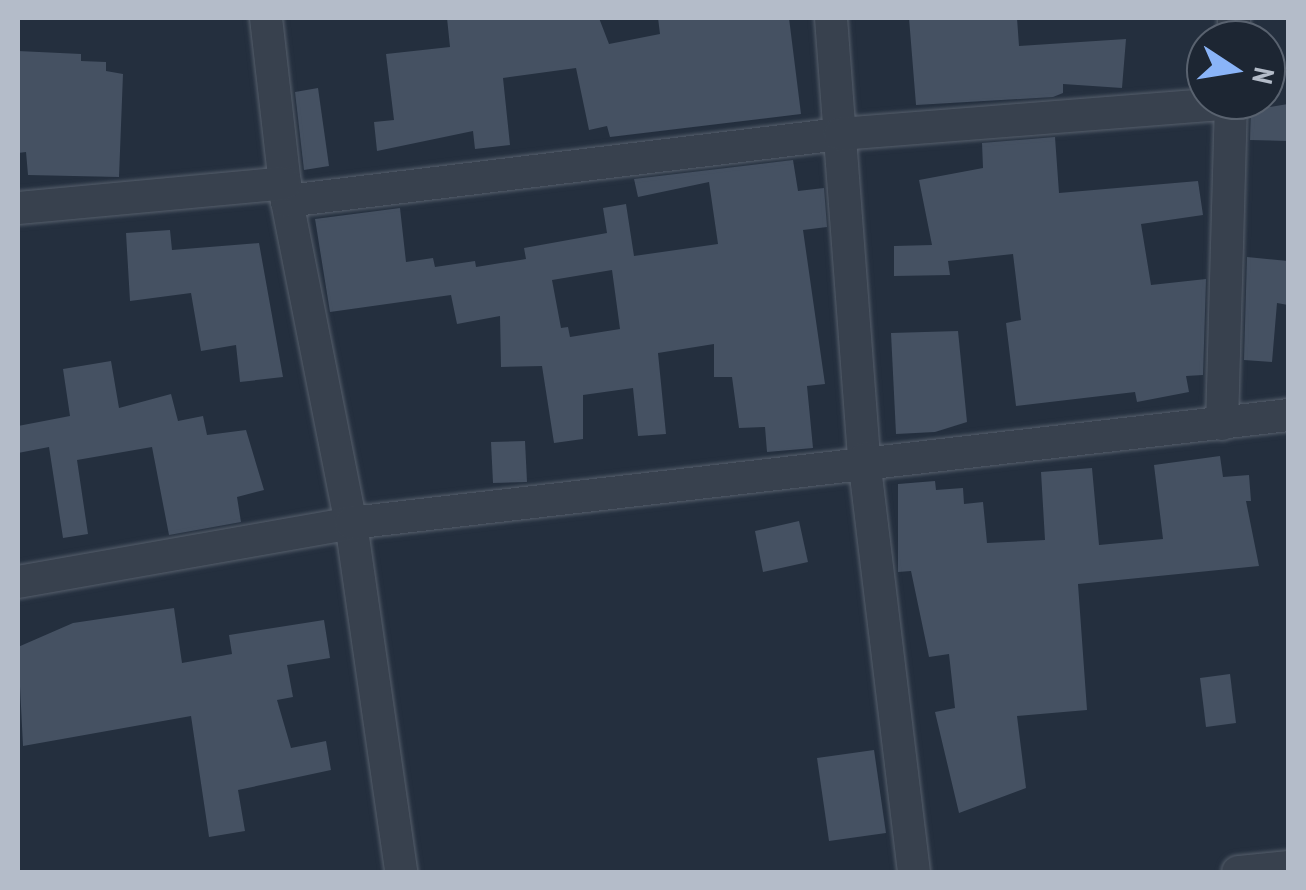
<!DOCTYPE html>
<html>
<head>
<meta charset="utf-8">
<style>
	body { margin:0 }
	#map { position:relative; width:1306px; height:890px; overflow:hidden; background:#242f3e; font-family:"PT Sans Narrow",sans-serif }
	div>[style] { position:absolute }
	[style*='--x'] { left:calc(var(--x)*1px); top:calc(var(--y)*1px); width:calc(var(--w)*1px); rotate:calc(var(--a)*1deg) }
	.building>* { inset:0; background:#455162 }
	.roads { filter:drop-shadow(0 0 2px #565f6c) drop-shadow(0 0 2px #565f6c) }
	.minor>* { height:32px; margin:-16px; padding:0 16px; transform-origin:16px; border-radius:16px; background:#38414e }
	span { translate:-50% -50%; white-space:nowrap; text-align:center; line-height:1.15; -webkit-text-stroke:9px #1d2633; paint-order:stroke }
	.frame { position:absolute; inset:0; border:20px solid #b4bcc9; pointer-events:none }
	.north { position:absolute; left:1186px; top:20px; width:100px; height:100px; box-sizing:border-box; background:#1d2633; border:2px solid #59626f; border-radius:50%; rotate:102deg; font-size:28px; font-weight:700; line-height:40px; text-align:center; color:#b4bcc9 }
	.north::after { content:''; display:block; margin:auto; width:35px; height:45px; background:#8ab4f8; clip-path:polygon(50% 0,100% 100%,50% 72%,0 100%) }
</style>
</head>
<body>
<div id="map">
	<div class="building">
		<i style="clip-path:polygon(447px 18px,599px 18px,609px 44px,660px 34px,658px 18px,789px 18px,801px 114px,610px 137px,607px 126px,589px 130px,576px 68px,503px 78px,510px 145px,475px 149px,473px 131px,377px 151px,374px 122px,394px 120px,386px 54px,450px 47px)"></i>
		<i style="clip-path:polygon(909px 18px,1017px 18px,1019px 46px,1126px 39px,1122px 88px,1063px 84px,1063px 93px,1053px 97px,916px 105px)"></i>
		<i style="clip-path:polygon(18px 51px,81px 54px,81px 61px,106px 62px,106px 71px,123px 74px,119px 177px,28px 175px,26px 152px,18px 153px)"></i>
		<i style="clip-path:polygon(318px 88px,329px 166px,304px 170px,295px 92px)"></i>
		<i style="clip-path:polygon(1288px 104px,1288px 141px,1250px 140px,1251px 110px)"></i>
		<i style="clip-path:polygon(1055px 137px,1059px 193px,1198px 181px,1203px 215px,1141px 224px,1151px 285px,1206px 279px,1203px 375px,1186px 376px,1189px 392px,1137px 402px,1135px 392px,1016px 406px,1006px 323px,1021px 320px,1013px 254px,948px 261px,950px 275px,894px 276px,894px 246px,932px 245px,919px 180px,983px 168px,982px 143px)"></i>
		<i style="clip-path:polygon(evenodd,793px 160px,798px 191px,824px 188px,827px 227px,803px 230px,825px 384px,807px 386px,813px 448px,767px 452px,765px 427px,739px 428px,732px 377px,714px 377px,714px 344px,658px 353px,666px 434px,638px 436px,633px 388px,583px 395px,583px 439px,554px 443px,542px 366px,501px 367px,500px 316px,457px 324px,451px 295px,330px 312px,315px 219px,400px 208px,406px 262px,433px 258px,435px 267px,475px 261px,476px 267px,526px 259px,524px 248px,607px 233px,603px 208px,626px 204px,634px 256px,718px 244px,709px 182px,638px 197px,634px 179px,793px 160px,612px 270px,620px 329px,570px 337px,568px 327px,561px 328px,552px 280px,612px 270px)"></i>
		<i style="clip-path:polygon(170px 230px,172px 250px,259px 243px,283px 377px,240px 382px,236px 345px,201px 351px,191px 293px,130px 301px,126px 233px)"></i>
		<i style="clip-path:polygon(1247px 257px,1288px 261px,1288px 305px,1277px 303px,1272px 362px,1244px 360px)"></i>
		<i style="clip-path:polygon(958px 331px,967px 422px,935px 432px,896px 434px,891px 333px)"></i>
		<i style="clip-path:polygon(111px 361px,119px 408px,171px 394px,178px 421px,203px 416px,207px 435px,246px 430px,264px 490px,237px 497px,241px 522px,169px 535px,152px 447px,77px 460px,88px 534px,63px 538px,49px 447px,18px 453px,18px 426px,70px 416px,63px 369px)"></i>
		<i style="clip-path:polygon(525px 441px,527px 482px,493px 483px,491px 442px)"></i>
		<i style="clip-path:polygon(1220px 456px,1223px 477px,1249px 475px,1251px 501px,1246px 501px,1259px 566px,1078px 584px,1087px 710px,1017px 716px,1026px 788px,959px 813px,935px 712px,955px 708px,949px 654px,929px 657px,911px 571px,898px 572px,898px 484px,935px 481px,936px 490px,963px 488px,964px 504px,983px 502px,987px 543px,1045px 540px,1041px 472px,1092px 468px,1099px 545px,1163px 539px,1154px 465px)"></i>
		<i style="clip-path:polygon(799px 521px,808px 562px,763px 572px,755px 531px)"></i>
		<i style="clip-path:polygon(174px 608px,182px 663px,232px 654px,229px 635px,324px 620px,330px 658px,287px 665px,293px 697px,277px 700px,291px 748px,326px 741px,331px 770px,238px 790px,245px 831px,209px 837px,191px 716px,23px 746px,18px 647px,73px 623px)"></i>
		<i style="clip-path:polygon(1230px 674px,1236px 723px,1206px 727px,1200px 678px)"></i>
		<i style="clip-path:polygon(874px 750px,886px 833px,829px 841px,817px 758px)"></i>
	</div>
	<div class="roads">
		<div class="minor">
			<i style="--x:266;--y:18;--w:184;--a:83.5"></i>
			<i style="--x:287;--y:201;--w:328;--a:78.8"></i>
			<i style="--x:351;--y:523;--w:353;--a:81.8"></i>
			<i style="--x:831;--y:18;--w:442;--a:85.7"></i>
			<i style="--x:864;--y:459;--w:416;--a:83.1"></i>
			<i style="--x:1233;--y:40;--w:22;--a:-87"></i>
			<i style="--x:287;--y:201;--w:557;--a:-6.91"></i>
			<i style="--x:840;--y:134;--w:392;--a:-4.5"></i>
			<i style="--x:18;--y:208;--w:268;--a:-5.3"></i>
			<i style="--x:1222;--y:424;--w:324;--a:-88.4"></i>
			<i style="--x:18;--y:582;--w:338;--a:-10"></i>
			<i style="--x:351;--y:523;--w:943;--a:-6.57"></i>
			<i style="--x:1238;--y:872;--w:50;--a:-5.7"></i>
		</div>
	</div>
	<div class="frame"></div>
	<div class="north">N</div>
</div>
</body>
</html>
